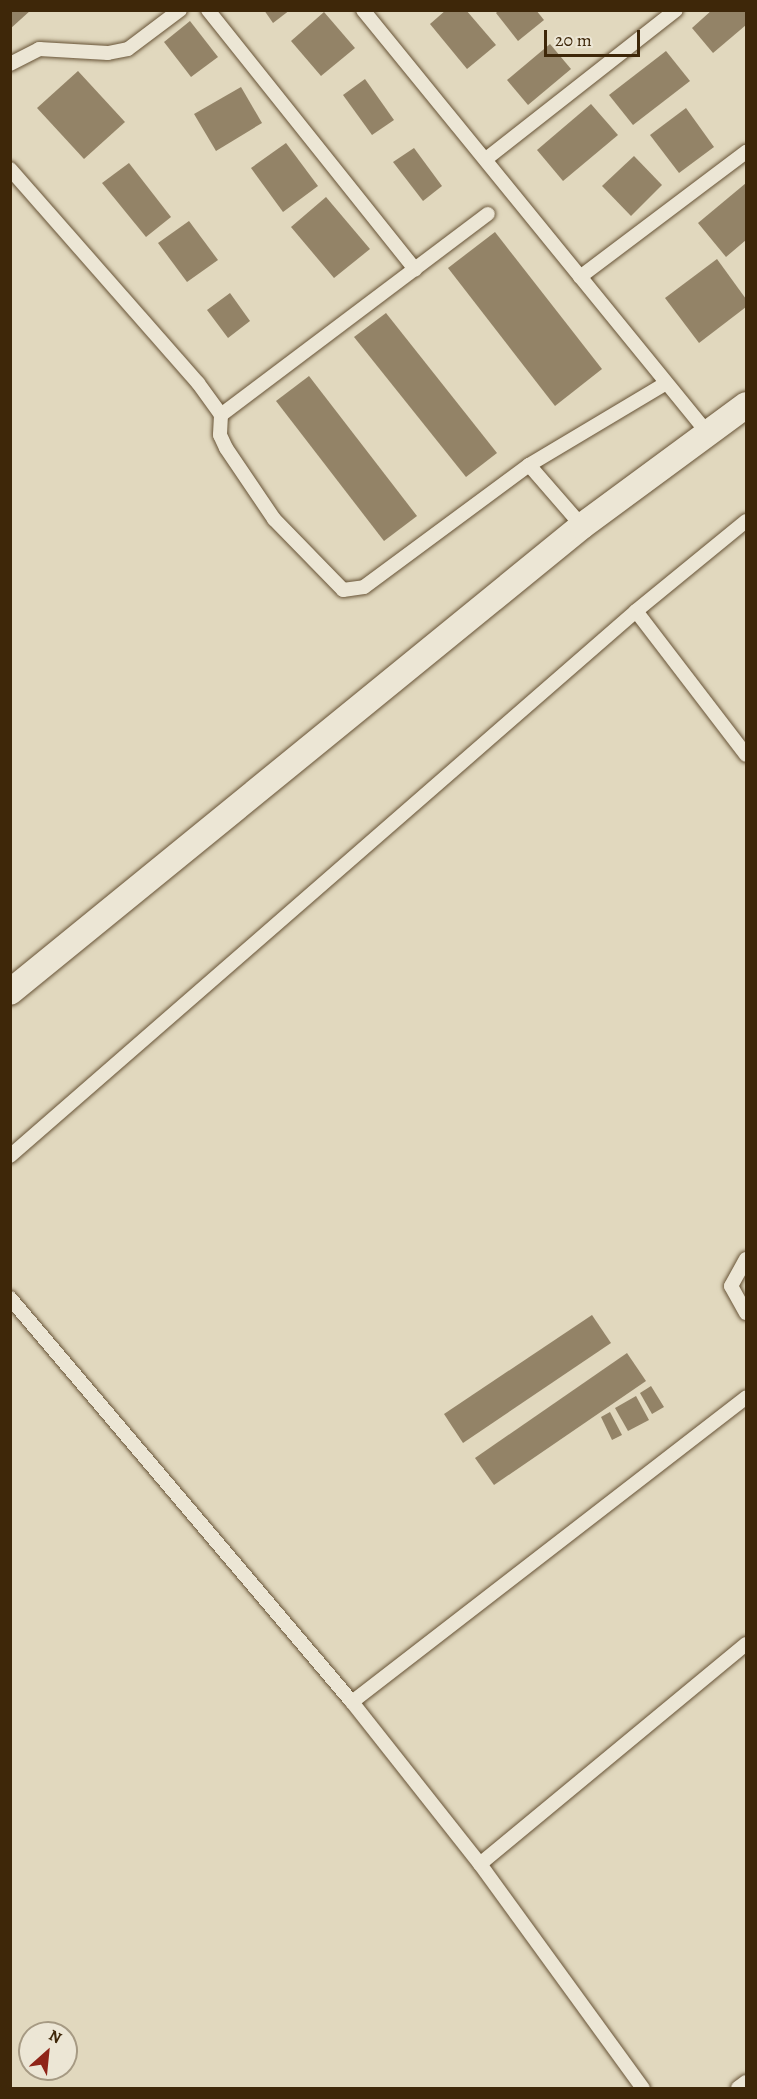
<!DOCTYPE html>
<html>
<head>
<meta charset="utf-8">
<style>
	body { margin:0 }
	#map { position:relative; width:757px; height:2099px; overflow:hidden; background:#e1d8be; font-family:Alegreya,serif }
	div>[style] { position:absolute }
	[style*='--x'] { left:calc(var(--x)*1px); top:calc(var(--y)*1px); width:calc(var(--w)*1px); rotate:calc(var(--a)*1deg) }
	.building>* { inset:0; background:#938367 }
	.roads { filter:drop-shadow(0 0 2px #675336) drop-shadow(0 0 2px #675336) }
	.service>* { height:14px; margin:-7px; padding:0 7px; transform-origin:7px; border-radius:7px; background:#ece6d5 }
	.minor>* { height:26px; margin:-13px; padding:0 13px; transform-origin:13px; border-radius:13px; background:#ece6d5 }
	span { translate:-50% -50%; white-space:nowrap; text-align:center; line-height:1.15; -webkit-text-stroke:6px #ece6d5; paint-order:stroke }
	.frame { position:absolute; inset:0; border:12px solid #3e2709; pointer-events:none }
	.north { position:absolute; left:18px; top:2021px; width:60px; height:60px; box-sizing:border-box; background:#ece6d5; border:2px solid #a69a83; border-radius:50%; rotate:27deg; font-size:16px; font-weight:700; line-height:24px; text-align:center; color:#3e2709 }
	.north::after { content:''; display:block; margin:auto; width:21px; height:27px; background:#8f2418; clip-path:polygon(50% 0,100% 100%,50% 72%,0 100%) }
	.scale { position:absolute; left:544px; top:30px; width:96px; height:27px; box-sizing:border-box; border:3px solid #3e2709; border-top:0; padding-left:8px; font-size:18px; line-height:21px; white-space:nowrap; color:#3e2709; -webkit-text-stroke:4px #ece6d5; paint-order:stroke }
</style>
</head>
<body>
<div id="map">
	<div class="building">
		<i style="clip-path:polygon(10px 10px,31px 10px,10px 29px)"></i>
		<i style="clip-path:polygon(264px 10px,290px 10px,273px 23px)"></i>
		<i style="clip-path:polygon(446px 10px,466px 10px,496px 45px,467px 69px,430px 24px)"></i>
		<i style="clip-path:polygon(499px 10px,536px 10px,544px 20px,518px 41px,496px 13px)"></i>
		<i style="clip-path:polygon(712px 10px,746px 10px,746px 25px,713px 53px,692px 28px)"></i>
		<i style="clip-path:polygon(324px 12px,355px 48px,321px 76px,291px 41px)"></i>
		<i style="clip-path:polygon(190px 21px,218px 57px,191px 77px,164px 42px)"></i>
		<i style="clip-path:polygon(550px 44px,571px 69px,528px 105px,507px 80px)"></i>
		<i style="clip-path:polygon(666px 51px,690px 81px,633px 125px,609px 95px)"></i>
		<i style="clip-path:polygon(78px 71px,125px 122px,84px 159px,37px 108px)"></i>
		<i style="clip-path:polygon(365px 79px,394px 120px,372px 135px,343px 95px)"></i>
		<i style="clip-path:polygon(241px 87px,262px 123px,216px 151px,194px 114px)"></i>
		<i style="clip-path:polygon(591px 104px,618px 135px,563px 181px,537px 150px)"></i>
		<i style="clip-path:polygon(686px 108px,714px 147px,679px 173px,650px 135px)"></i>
		<i style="clip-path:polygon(286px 143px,318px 186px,283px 212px,251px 168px)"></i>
		<i style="clip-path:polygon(414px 148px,442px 186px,423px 201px,393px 162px)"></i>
		<i style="clip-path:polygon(634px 156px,662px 185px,631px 216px,602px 186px)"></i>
		<i style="clip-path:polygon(129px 163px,171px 217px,146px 237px,102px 183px)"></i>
		<i style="clip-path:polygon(746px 183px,746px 240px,726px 257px,698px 223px)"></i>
		<i style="clip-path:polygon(326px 197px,370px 249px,334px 278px,291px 227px)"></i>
		<i style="clip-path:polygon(189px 221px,218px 260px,187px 282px,158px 243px)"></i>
		<i style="clip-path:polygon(495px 232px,602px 369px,555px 406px,448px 268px)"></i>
		<i style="clip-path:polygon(717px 259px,746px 299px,746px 307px,699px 343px,665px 298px)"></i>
		<i style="clip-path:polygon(230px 293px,250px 321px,228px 338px,207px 310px)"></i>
		<i style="clip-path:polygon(386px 313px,497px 453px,466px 477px,354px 337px)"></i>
		<i style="clip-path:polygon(309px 376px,417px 516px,384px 541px,276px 401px)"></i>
		<i style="clip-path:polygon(592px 1315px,611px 1343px,463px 1443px,444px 1414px)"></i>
		<i style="clip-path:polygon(627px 1353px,646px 1381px,494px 1485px,475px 1458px)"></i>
		<i style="clip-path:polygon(651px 1386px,664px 1407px,652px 1414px,640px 1393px)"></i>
		<i style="clip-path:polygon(636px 1396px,649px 1420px,628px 1431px,615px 1408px)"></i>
		<i style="clip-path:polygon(610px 1412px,622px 1435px,612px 1440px,601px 1417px)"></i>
	</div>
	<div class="roads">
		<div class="service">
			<i style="--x:208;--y:10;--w:332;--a:51.4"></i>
			<i style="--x:363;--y:10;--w:549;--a:50.84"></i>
			<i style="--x:10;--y:64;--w:33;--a:-27"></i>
			<i style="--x:39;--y:49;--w:69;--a:3.3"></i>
			<i style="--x:108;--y:53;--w:20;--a:-11"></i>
			<i style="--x:128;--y:49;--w:65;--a:-36.9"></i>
			<i style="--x:486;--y:159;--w:241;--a:-38.1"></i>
			<i style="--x:10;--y:169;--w:285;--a:48.7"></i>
			<i style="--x:198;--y:383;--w:39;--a:54"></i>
			<i style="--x:221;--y:415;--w:20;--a:93"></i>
			<i style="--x:220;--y:435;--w:14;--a:65"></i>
			<i style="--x:226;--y:448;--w:86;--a:55.9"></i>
			<i style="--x:274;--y:519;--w:99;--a:45.8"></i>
			<i style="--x:343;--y:590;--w:21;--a:-8"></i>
			<i style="--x:364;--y:587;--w:205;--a:-36.5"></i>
			<i style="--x:529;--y:465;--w:158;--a:-30.8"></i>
			<i style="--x:580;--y:277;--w:208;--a:-37"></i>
			<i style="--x:221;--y:415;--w:334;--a:-37"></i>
			<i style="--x:529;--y:465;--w:81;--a:49"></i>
			<i style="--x:636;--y:611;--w:181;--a:52.6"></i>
			<i style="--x:10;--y:1156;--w:830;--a:-41.04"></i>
			<i style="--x:636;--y:611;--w:142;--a:-39.3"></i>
			<i style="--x:746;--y:1259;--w:31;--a:119"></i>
			<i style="--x:731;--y:1286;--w:31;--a:61"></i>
			<i style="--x:10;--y:1298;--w:529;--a:49.75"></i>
			<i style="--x:352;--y:1702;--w:206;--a:51.7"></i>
			<i style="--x:480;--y:1864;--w:277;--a:54"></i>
			<i style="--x:352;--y:1702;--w:498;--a:-37.7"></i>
			<i style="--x:480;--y:1864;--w:345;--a:-39.6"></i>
			<i style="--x:738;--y:2088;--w:10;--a:-37"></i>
		</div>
		<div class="minor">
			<i style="--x:10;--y:992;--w:738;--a:-39.17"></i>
			<i style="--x:582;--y:526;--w:204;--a:-36.4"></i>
		</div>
	</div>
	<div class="frame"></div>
	<div class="north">N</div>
	<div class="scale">20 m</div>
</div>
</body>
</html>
